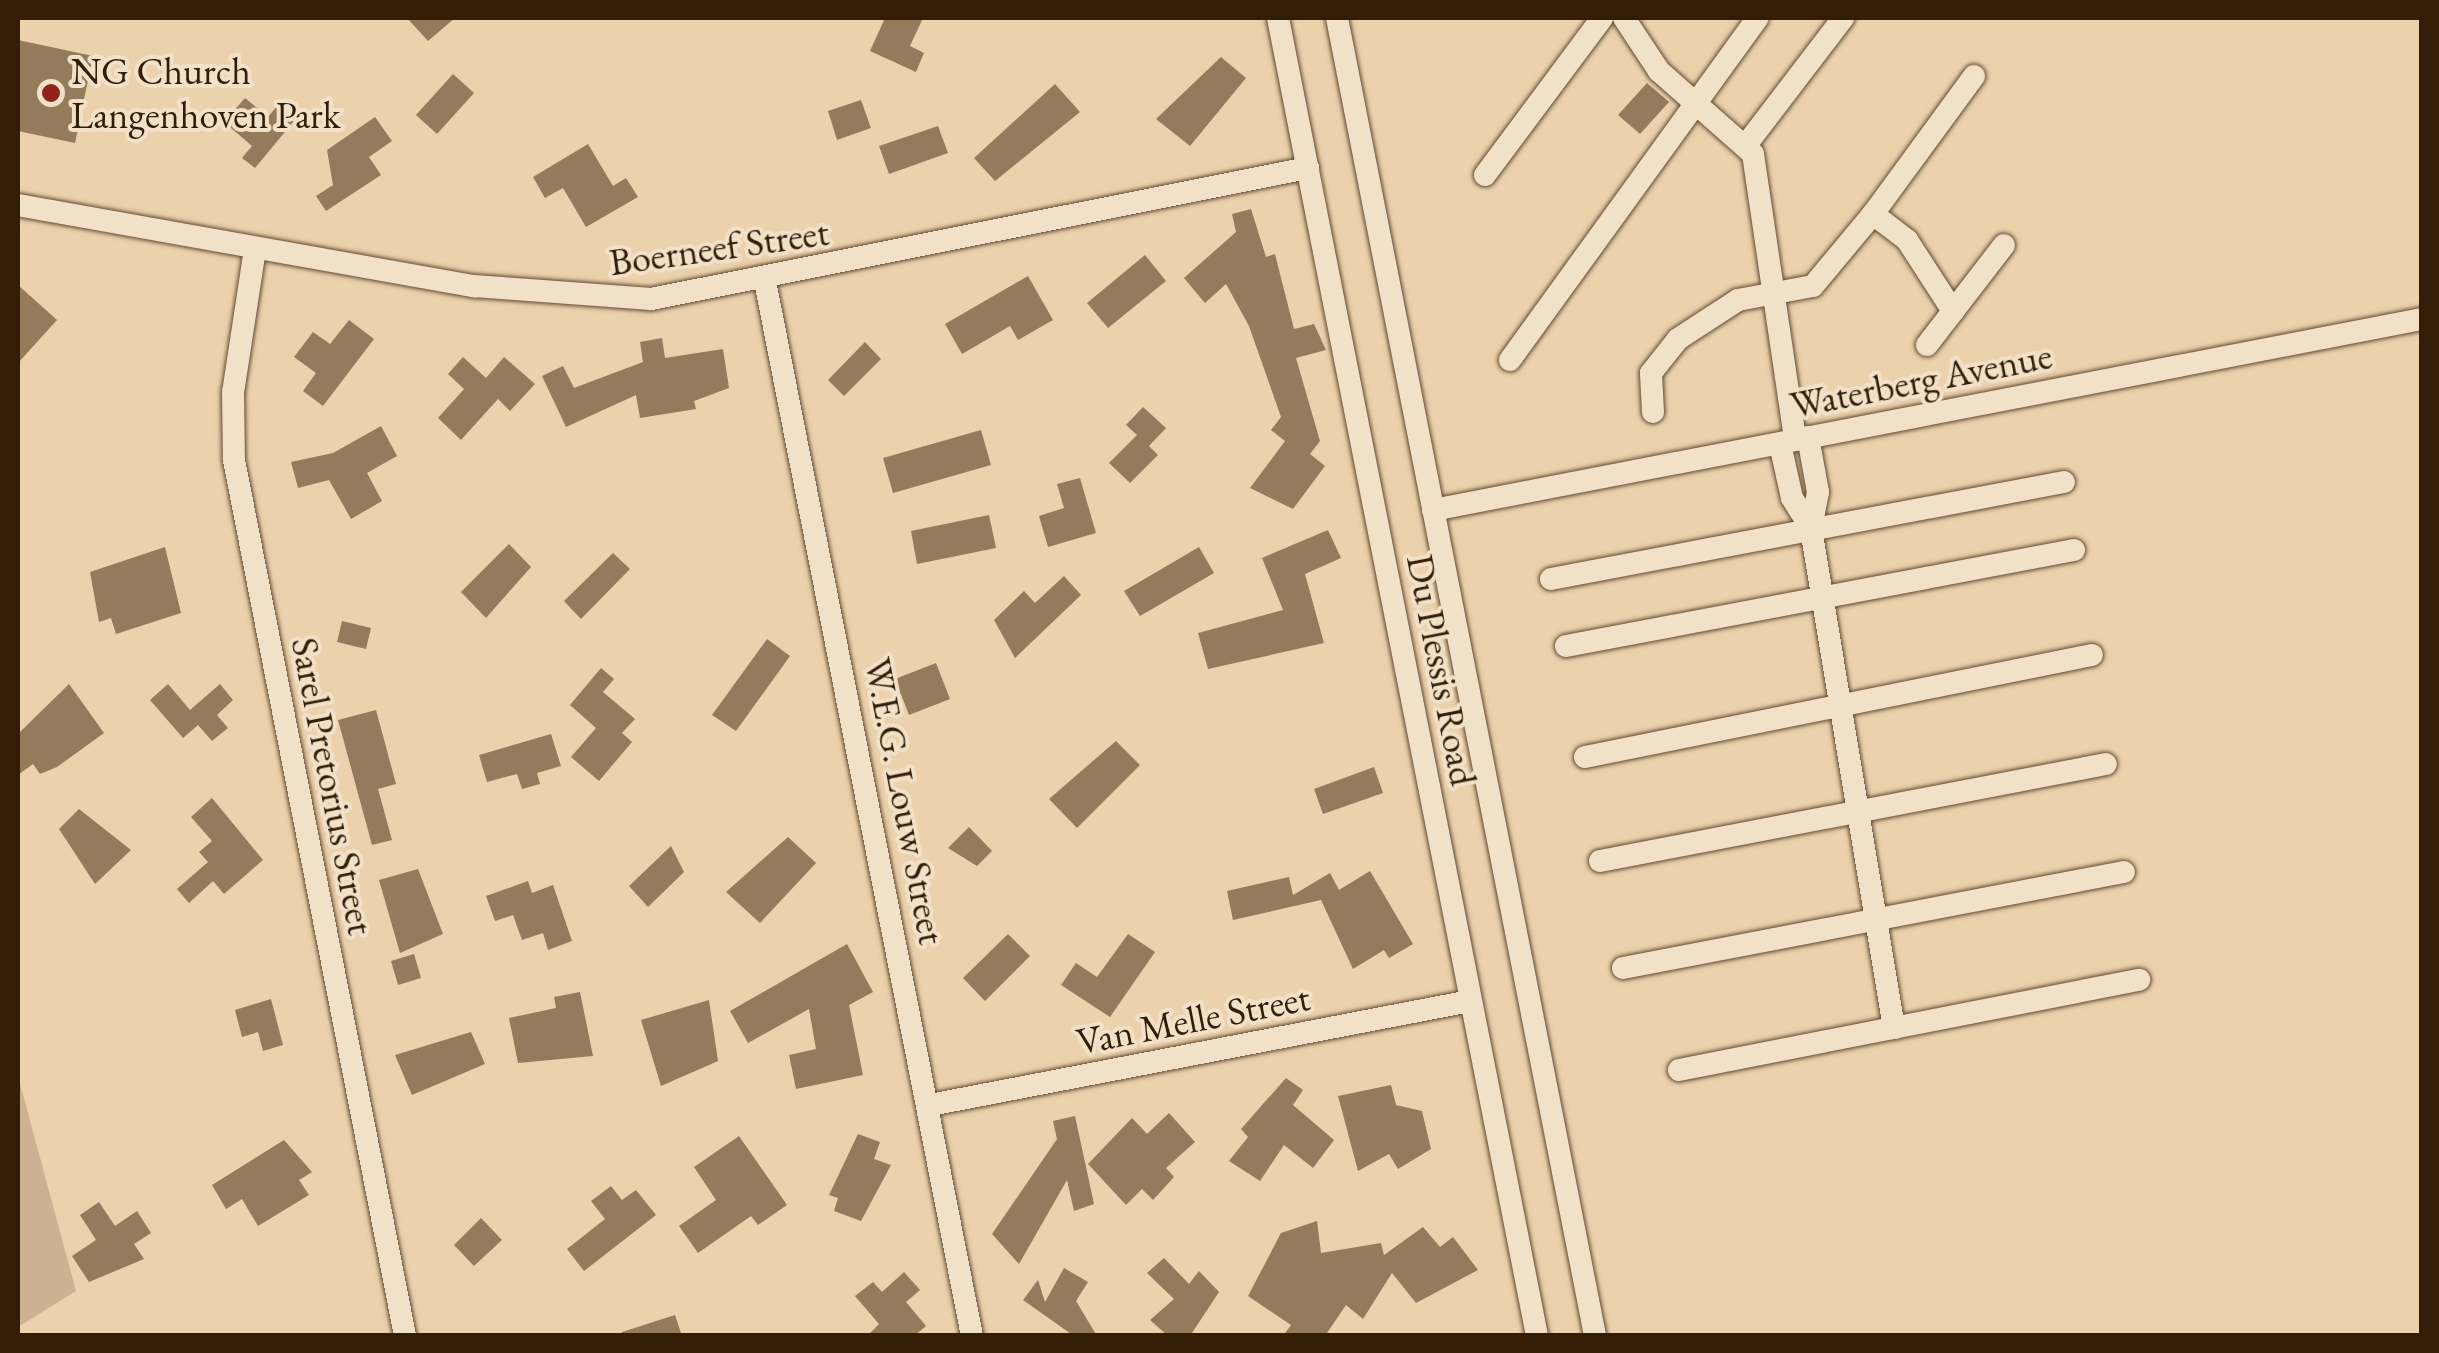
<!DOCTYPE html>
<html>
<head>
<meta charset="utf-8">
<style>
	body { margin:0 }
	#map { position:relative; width:2439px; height:1353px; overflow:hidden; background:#ebd1ac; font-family:"EB Garamond",serif }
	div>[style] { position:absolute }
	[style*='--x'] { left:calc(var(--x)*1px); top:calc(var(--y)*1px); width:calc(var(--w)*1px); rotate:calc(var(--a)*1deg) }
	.green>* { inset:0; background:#ccb290 }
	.building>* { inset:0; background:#937b5c }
	.roads { filter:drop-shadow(0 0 2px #624a30) drop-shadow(0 0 2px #624a30) }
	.minor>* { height:22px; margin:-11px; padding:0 11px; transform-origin:11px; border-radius:11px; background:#f2e1c9 }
	.dots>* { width:28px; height:28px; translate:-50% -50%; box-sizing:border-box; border:5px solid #f2e1c9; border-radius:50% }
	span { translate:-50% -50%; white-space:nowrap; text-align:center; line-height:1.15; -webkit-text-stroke:8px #f2e1c9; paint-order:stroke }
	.poi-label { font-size:38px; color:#341d06 }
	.left { translate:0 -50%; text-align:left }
	.street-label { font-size:38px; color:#341d06 }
	.frame { position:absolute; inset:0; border:20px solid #341d06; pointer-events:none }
</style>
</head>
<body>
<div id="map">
	<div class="green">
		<i style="clip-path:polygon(18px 1076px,76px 1291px,18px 1327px)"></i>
	</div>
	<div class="building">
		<i style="clip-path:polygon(407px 18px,455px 18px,428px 41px)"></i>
		<i style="clip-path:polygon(885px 18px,923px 18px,910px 46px,924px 53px,916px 72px,870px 51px)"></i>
		<i style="clip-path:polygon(18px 40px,93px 56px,75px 143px,18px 131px)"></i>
		<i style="clip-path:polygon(1221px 57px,1246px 78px,1190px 146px,1156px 119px)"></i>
		<i style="clip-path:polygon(453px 74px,474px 93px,437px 134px,416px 115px)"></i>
		<i style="clip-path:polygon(1647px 83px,1669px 102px,1640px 134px,1618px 115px)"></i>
		<i style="clip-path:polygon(1055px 84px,1080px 112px,995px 181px,974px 158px)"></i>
		<i style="clip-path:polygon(245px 98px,268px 117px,277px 106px,294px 121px,255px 168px,242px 158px,252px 146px,224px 122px)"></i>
		<i style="clip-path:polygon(861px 100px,871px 128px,837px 140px,828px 111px)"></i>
		<i style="clip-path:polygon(375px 117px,392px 141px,369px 157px,381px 175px,326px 211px,316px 196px,333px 185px,327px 150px)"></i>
		<i style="clip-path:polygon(938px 126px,948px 153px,889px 174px,879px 146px)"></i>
		<i style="clip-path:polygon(588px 144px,613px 186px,626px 178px,638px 197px,586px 227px,563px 188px,545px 198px,533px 177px)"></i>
		<i style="clip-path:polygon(1251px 209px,1266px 257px,1275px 254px,1294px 329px,1314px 324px,1326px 350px,1296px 358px,1320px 441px,1310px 454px,1325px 466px,1293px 509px,1250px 488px,1285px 441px,1271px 430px,1281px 417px,1249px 326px,1226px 284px,1205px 303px,1184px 278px,1236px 232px,1232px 214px)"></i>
		<i style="clip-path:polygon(1145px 255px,1166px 281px,1108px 328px,1087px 303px)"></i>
		<i style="clip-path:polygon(1028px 276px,1053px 320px,1018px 340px,1010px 326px,962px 354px,945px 324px)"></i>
		<i style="clip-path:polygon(18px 285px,57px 320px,18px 363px)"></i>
		<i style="clip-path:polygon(349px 320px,374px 339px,323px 406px,303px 391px,316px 373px,294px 357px,313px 332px,330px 344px)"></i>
		<i style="clip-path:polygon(662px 338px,665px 358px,723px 349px,729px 388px,694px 401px,696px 409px,640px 418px,636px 395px,566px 427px,542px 376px,563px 366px,574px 388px,643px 362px,640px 342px)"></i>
		<i style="clip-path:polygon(865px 342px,881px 359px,844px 396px,828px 380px)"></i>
		<i style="clip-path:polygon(463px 357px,486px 378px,504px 357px,535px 384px,510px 411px,498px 399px,461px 440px,438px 418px,464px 389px,448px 374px)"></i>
		<i style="clip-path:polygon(1143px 407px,1166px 428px,1149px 446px,1158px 455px,1130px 483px,1109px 463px,1137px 435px,1126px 425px)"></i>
		<i style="clip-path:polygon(381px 426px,397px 456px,367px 473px,382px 501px,351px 519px,329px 480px,298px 488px,291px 462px,333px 453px)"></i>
		<i style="clip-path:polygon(981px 430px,991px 465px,893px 493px,883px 458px)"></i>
		<i style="clip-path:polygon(1080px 478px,1096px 533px,1048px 547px,1039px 516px,1064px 508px,1057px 484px)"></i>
		<i style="clip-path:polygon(989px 515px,996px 548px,917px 564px,911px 531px)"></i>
		<i style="clip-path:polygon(1328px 530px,1341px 558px,1305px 574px,1324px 643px,1208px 669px,1198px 633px,1283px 610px,1262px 558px)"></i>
		<i style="clip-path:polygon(509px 544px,531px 567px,486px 618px,461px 592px)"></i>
		<i style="clip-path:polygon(165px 547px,181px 613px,116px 634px,111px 618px,99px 622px,90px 572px)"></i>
		<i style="clip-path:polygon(1199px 547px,1214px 573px,1140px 616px,1124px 591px)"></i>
		<i style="clip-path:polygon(613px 553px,630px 569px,581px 619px,564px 601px)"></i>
		<i style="clip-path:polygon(1064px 576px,1081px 595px,1015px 658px,994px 620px,1024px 591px,1035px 603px)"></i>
		<i style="clip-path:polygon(342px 621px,371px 628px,366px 649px,337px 642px)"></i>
		<i style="clip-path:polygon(767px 639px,790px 656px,736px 731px,712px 715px)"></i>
		<i style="clip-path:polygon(936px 663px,950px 699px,909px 715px,895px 679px)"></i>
		<i style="clip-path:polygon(601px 668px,614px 679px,603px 692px,635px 719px,622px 733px,632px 742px,599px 781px,571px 757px,596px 728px,570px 705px)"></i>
		<i style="clip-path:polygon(69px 684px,104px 733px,57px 767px,40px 774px,33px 764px,18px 775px,18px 734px)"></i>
		<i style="clip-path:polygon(168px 684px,190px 710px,220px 684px,233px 700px,217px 715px,228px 728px,212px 741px,198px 725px,183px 738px,150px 700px)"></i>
		<i style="clip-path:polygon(376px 710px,396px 784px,378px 789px,392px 840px,372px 845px,338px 720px)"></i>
		<i style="clip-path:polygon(551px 734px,561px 766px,537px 773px,540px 784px,522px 789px,517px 774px,487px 782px,479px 755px)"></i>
		<i style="clip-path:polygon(1116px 741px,1140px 765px,1077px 828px,1049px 799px)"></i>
		<i style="clip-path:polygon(1374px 767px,1383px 793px,1323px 814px,1314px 789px)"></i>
		<i style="clip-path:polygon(212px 798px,263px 860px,224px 894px,213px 881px,189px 903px,177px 889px,208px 862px,199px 852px,212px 841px,191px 817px)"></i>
		<i style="clip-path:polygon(79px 809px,131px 850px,95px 884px,59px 829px)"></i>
		<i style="clip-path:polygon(969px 827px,992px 851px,977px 866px,948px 848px)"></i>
		<i style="clip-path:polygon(788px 837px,816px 863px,760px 923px,726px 892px)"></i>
		<i style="clip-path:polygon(671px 846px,684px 872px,648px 907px,629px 886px)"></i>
		<i style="clip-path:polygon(418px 869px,443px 934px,400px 953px,379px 880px)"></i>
		<i style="clip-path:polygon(1370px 871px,1413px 944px,1389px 958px,1384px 950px,1353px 969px,1321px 900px,1233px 920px,1227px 891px,1289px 877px,1293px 895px,1330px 873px,1339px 890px)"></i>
		<i style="clip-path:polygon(528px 881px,532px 893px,553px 885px,572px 941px,548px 950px,543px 933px,522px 940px,513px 915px,495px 921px,486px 896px)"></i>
		<i style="clip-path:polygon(1008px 934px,1030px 956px,985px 1001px,963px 978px)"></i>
		<i style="clip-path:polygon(1128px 934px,1155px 952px,1110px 1017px,1061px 985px,1076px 963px,1097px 977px)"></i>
		<i style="clip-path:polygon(847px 944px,873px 992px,849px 1005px,863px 1075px,796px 1089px,789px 1055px,816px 1049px,809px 1009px,748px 1043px,730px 1011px)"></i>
		<i style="clip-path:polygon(414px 954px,421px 978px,398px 985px,391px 961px)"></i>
		<i style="clip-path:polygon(580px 992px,593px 1056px,518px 1063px,509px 1018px,556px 1008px,554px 997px)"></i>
		<i style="clip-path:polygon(271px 999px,283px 1045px,263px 1051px,258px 1032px,242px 1037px,235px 1010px)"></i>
		<i style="clip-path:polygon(709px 1000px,718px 1061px,661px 1086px,641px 1020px)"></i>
		<i style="clip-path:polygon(471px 1032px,485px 1064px,412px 1095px,395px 1055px)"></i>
		<i style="clip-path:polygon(1286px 1078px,1303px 1090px,1293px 1105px,1334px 1140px,1313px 1168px,1284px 1145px,1260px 1181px,1229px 1161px,1248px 1137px,1241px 1129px)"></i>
		<i style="clip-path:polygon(1391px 1085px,1396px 1105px,1422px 1111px,1431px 1149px,1398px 1169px,1389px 1154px,1358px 1171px,1338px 1096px)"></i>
		<i style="clip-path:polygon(1169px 1113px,1195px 1142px,1166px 1168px,1174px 1177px,1153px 1200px,1142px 1189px,1126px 1205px,1088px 1164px,1132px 1118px,1147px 1134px)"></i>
		<i style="clip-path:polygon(1075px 1116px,1094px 1204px,1074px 1211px,1067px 1180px,1019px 1264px,992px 1234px,1057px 1139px,1053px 1121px)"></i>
		<i style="clip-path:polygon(858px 1134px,880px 1142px,874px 1159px,891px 1165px,861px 1221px,834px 1211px,838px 1198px,829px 1195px)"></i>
		<i style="clip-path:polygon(739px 1136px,787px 1205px,758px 1225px,751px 1216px,698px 1253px,679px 1226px,716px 1200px,694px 1167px)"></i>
		<i style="clip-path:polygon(284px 1140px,312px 1172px,299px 1180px,309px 1195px,258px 1226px,242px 1199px,226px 1209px,212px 1185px)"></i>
		<i style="clip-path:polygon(611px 1186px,622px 1200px,636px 1190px,656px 1215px,584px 1271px,567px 1249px,605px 1219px,591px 1201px)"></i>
		<i style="clip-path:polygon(99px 1202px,115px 1226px,137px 1211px,151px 1233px,134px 1244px,144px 1259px,89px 1282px,72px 1256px,96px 1240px,80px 1215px)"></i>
		<i style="clip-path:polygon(481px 1218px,502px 1240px,474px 1266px,454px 1245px)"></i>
		<i style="clip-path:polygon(1317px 1221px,1321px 1253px,1381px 1243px,1384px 1255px,1423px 1227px,1440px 1247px,1453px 1237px,1478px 1270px,1416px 1303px,1392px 1273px,1363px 1319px,1346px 1305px,1325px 1336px,1283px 1336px,1291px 1325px,1248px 1296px,1281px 1233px)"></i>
		<i style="clip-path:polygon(1164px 1258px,1189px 1284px,1199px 1271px,1219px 1292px,1190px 1336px,1168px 1336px,1150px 1320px,1174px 1299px,1147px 1273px)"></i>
		<i style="clip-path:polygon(1064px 1268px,1088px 1282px,1076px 1301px,1097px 1336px,1074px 1336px,1023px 1300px,1038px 1280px,1045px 1302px)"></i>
		<i style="clip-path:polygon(904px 1272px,920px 1290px,906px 1302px,926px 1326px,914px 1336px,867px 1336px,879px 1324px,855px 1296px,873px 1282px,882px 1292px)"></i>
		<i style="clip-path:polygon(675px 1315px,682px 1336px,622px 1336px,622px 1332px)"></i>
	</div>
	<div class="roads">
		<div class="minor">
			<i style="--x:1278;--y:18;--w:1343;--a:78.88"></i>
			<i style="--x:1337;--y:18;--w:1343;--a:78.92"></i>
			<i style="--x:1624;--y:18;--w:64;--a:56.6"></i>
			<i style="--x:1659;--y:71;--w:125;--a:41.4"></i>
			<i style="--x:1753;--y:154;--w:289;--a:81.6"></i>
			<i style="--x:1746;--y:145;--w:160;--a:-52.6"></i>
			<i style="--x:1485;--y:175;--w:196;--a:-53.3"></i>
			<i style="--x:18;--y:205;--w:464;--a:10.1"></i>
			<i style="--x:475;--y:286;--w:176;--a:4.2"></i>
			<i style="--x:651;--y:299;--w:670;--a:-11.28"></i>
			<i style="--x:1873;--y:214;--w:171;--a:-53.8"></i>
			<i style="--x:255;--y:249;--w:145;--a:98.7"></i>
			<i style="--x:233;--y:392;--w:68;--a:89.2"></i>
			<i style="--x:234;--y:460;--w:893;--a:78.95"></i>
			<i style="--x:765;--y:281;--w:1075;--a:78.9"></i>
			<i style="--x:1927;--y:345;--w:126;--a:-52.4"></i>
			<i style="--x:1510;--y:360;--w:422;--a:-54.1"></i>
			<i style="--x:1653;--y:412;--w:39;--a:-93"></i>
			<i style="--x:1651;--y:373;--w:43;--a:-51.5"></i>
			<i style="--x:1678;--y:339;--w:72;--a:-33"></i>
			<i style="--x:1738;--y:300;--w:76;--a:-10.6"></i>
			<i style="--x:1813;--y:286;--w:94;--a:-50.2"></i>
			<i style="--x:1873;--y:214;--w:43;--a:37.4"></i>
			<i style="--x:1907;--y:240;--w:85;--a:57.1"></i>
			<i style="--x:1808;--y:437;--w:56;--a:79.7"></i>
			<i style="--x:1818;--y:492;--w:38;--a:101"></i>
			<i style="--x:1811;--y:529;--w:506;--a:80.56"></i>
			<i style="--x:1780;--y:444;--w:55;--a:77.5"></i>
			<i style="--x:1792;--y:498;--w:36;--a:58"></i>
			<i style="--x:1433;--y:510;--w:1007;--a:-10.93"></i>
			<i style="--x:1551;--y:579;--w:522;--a:-10.71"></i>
			<i style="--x:1566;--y:646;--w:517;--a:-10.7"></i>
			<i style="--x:1585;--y:757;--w:517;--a:-11.38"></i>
			<i style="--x:1600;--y:861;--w:515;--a:-10.85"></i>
			<i style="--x:1623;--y:968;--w:510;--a:-10.85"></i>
			<i style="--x:1679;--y:1070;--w:469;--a:-11.1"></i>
			<i style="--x:930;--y:1105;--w:550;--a:-10.9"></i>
		</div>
	</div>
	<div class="dots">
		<i style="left:51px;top:93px;background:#8f2418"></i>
	</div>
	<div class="poi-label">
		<span class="left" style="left:71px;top:93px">NG Church<br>Langenhoven Park</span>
	</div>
	<div class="street-label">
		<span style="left:719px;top:247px;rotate:-8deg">Boerneef Street</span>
		<span style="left:1921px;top:380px;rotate:-11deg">Waterberg Avenue</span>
		<span style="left:1442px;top:670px;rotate:79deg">Du Plessis Road</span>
		<span style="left:333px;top:786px;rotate:79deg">Sarel Pretorius Street</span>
		<span style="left:905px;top:801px;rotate:79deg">W.E.G. Louw Street</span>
		<span style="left:1193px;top:1019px;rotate:-11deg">Van Melle Street</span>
	</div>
	<div class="frame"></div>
</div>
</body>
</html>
